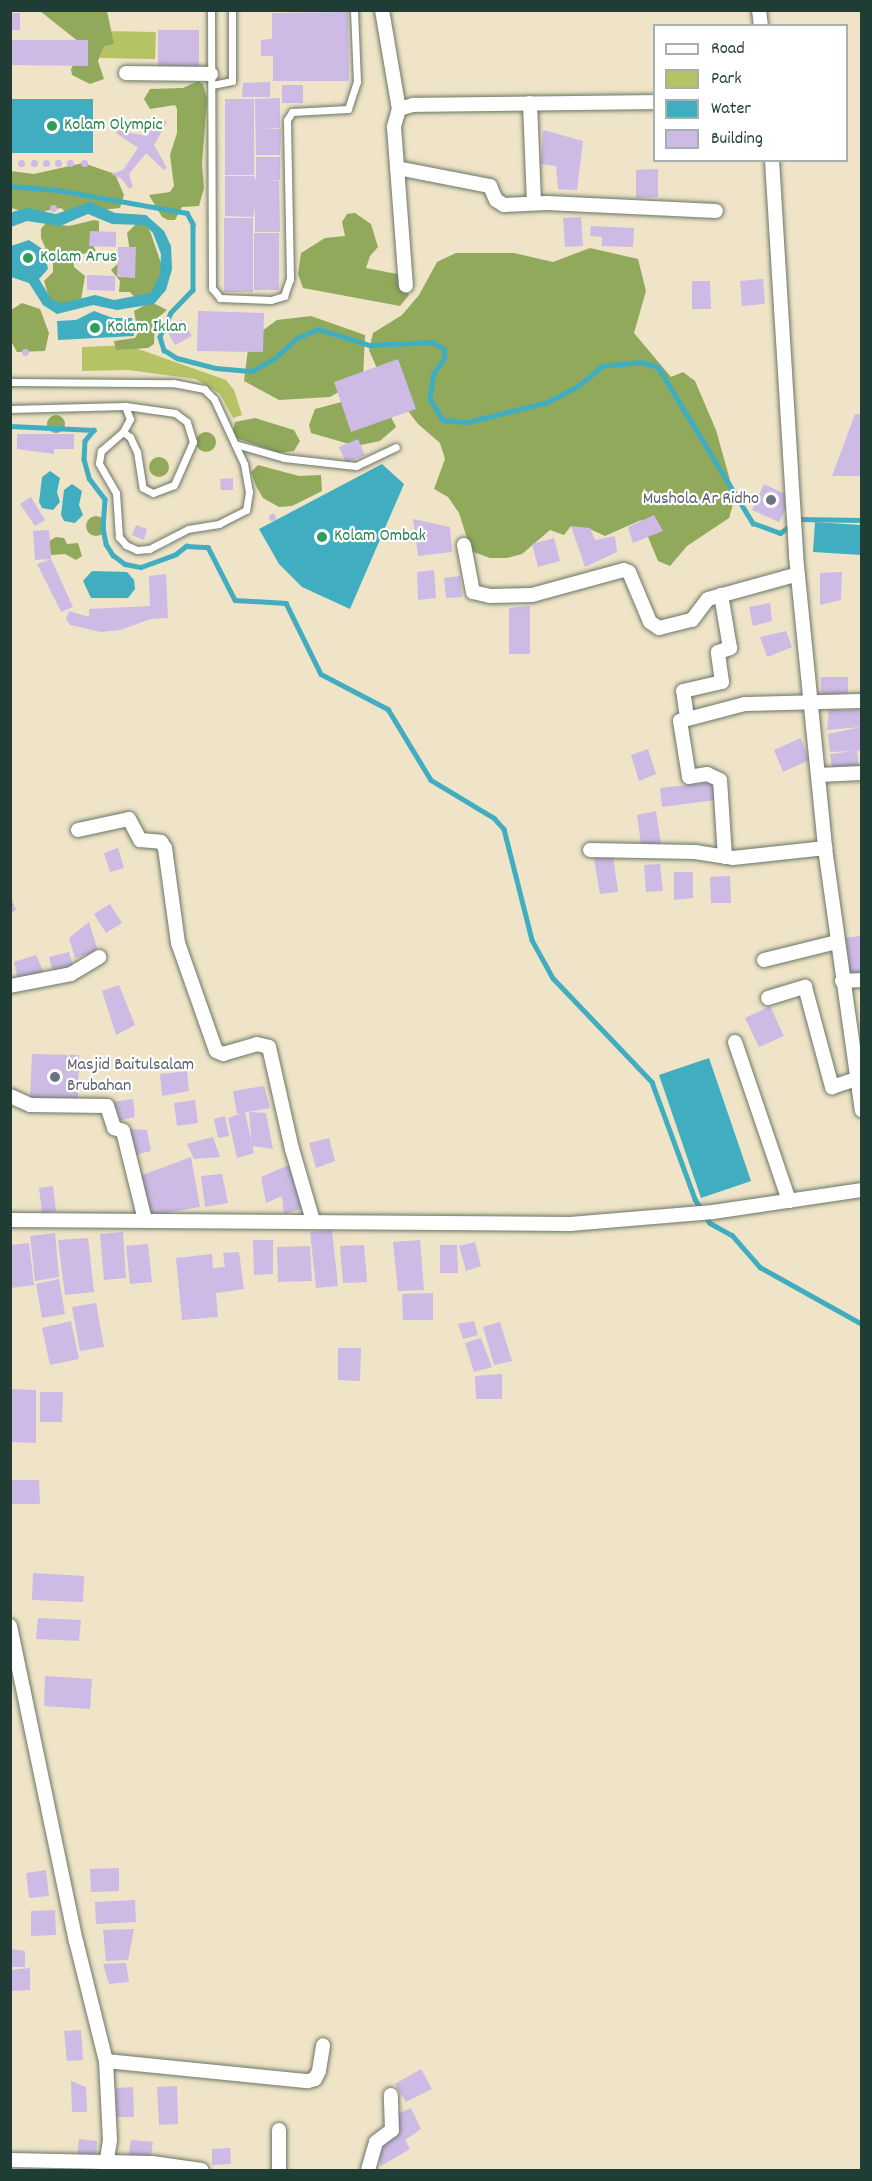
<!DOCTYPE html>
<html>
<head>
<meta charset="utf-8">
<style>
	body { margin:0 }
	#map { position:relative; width:872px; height:2181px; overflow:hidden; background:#efe4c7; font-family:Dekko,sans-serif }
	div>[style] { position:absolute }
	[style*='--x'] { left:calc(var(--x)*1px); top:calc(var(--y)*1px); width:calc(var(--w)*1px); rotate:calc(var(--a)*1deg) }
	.green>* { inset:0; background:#b5c365 }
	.forest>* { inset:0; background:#90a95a }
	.round { border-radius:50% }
	.water>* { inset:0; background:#41adc0 }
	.stream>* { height:4.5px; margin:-2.25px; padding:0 2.25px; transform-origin:2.25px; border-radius:2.25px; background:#41adc0 }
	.building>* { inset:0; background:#cdbae5 }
	.roads { filter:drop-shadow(0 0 2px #687767) drop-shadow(0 0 2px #687767) }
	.service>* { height:7px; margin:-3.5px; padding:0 3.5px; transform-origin:3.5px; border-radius:3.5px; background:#fff }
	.minor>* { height:14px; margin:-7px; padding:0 7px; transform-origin:7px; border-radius:7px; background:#fff }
	.dots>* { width:16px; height:16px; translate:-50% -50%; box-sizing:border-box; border:3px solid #fff; border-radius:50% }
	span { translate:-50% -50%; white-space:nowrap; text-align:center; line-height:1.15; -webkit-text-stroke:4.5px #fff; paint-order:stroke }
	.leisure-label { font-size:18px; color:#27864d }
	.left { translate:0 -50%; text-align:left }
	.worship-label { font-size:18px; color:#5b616d }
	.right { translate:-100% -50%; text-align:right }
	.frame { position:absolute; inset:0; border:12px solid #1f3d34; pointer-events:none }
	.legend { position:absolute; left:653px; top:24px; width:195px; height:138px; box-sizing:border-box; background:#fff; border:2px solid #a5b1ae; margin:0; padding:8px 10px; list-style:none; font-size:18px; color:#1f3d34 }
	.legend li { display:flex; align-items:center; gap:12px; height:30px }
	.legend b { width:30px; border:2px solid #a5b1ae }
</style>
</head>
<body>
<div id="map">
	<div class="green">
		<i style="clip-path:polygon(101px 31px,156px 32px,155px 59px,100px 58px)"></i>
		<i style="clip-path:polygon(127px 345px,226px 380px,234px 390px,242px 415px,233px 418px,220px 394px,196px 379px,128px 370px,82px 371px,82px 347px)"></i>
	</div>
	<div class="forest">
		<i style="clip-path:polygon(40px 11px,107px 11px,114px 44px,104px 46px,98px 61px,104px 79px,90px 84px,72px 75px,71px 69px,84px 46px)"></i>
		<i style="clip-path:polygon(198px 81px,203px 84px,207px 99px,202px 164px,204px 188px,199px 206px,182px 207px,175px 220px,168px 220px,162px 217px,149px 195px,170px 192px,174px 186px,170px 155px,177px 133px,177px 109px,175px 105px,150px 109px,144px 99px,150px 89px,183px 88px)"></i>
		<i style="clip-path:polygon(83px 163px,115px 174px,124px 195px,120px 208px,68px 214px,61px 208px,45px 211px,42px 216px,11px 208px,10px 171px,34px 174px)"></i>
		<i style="clip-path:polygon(355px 213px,371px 224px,378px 247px,370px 256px,366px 268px,397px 274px,409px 295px,400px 306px,303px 288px,298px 274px,301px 253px,325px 238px,345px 236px,342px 222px,347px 214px)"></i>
		<i style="clip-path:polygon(94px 220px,99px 221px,99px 234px,92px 244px,96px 251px,73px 256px,74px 267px,85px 276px,81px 300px,68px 305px,50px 301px,44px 281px,53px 272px,53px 265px,41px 238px,41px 229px,46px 223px,69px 226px)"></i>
		<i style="clip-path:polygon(139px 221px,146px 223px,151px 234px,163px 269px,150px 298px,136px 299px,130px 292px,119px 292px,120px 281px,111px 270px,130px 252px,127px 233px)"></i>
		<i style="clip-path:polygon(590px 248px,638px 259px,646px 291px,634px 333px,671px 377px,683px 372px,695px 381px,716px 430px,735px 498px,729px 518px,687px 546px,670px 566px,658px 561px,641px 520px,605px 536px,590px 529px,582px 539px,571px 526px,564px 535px,550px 530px,522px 554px,507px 558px,490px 558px,471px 551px,459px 513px,448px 497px,434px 489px,445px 459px,440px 443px,418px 424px,379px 373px,369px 350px,373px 333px,402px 315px,419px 295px,437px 262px,456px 253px,514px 253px,553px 262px)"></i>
		<i style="clip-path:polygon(151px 302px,167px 310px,155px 320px,154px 344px,148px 348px,116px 350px,114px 341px,135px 338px,138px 333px,134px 311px)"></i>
		<i style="clip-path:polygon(22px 303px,40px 309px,49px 333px,45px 351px,17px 352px,12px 343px,11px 310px)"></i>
		<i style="clip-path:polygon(311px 316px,365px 335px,363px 378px,330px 397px,279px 400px,244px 381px,248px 349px,255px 336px,277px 320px)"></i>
		<i style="clip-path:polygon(345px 401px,390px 415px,396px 427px,380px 441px,356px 446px,311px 433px,309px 425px,315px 409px)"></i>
		<i class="round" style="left:47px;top:415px;width:18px;height:18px"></i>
		<i style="clip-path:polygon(255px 418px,294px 430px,300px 441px,294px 451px,279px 453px,236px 438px,233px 431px,235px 422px)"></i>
		<i class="round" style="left:196px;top:432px;width:20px;height:20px"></i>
		<i class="round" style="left:149px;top:457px;width:20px;height:20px"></i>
		<i style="clip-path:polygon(258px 465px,299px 476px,321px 475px,322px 491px,292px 506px,279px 507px,263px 498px,256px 486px,251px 472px)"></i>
		<i class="round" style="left:86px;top:516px;width:20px;height:20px"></i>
		<i style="clip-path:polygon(56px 537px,64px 538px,67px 544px,78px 543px,82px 556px,76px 560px,65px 554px,51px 555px,49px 541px)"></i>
	</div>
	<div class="water">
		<i style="clip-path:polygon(11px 99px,93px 99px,93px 153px,11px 153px)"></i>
		<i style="clip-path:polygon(90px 202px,115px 213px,146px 215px,164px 231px,171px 246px,172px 269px,166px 290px,154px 304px,117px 310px,93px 305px,57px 314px,43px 305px,29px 283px,11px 277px,11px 246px,29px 240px,44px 250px,48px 269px,39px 279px,52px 300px,63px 303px,95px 295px,114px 300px,151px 293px,160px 274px,161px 254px,153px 233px,145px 225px,112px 224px,88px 214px,60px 226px,27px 221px,11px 227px,11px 213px,15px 211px,28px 208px,56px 214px)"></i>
		<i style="clip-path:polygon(94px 311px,113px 318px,132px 318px,134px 336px,58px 340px,57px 321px,76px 320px)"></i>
		<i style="clip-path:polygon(382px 464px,404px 484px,350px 609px,302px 587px,279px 564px,259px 529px)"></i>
		<i style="clip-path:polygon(50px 471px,60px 478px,57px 492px,60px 502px,53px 510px,42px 508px,39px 502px,42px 477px)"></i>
		<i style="clip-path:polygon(72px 484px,82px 491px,79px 505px,83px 515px,75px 523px,64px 521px,61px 515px,64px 490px)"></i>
		<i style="clip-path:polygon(815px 522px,861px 525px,861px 555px,813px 552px)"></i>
		<i style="clip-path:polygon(92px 571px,127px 572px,134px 580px,135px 589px,128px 598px,91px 598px,83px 581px)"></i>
		<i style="clip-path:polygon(709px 1058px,751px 1181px,701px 1198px,659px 1075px)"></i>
	</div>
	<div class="stream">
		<i style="--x:10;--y:186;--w:47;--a:4.9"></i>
		<i style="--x:57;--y:190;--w:132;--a:10"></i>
		<i style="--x:187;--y:213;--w:13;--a:61"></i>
		<i style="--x:193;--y:224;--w:66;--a:90"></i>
		<i style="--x:193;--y:290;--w:32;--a:134"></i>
		<i style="--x:171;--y:313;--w:26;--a:115"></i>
		<i style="--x:160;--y:337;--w:14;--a:73"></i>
		<i style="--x:164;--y:350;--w:15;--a:32"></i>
		<i style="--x:177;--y:358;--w:40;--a:14.4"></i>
		<i style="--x:216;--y:368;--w:36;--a:5"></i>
		<i style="--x:252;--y:371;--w:26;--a:-29"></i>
		<i style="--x:275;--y:358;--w:30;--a:-42"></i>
		<i style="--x:297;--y:338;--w:23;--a:-23"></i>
		<i style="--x:318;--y:329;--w:53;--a:17.4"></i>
		<i style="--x:369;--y:345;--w:64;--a:-2.7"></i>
		<i style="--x:433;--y:342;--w:13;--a:32"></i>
		<i style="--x:444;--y:349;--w:9;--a:84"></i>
		<i style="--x:445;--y:358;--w:19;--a:126"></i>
		<i style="--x:434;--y:373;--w:26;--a:99"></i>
		<i style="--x:430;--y:399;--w:25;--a:58"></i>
		<i style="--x:443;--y:420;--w:25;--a:5"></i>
		<i style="--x:468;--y:422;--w:79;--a:-13.9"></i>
		<i style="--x:545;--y:403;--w:36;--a:-27"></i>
		<i style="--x:577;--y:387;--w:33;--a:-40"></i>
		<i style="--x:602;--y:366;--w:39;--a:-6"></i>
		<i style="--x:641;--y:362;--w:18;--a:16"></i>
		<i style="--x:658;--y:367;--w:183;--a:58.7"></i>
		<i style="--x:753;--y:523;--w:29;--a:20"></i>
		<i style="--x:780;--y:533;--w:24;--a:-36"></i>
		<i style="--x:799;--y:519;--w:63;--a:0.9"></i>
		<i style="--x:10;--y:426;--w:84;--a:2.7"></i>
		<i style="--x:94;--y:430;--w:14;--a:129"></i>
		<i style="--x:85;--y:441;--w:18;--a:93"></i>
		<i style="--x:84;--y:459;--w:20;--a:75"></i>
		<i style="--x:89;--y:478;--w:26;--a:53"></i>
		<i style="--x:105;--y:499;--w:29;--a:94"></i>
		<i style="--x:103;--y:528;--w:16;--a:79"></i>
		<i style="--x:106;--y:544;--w:13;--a:58"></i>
		<i style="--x:113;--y:555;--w:15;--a:37"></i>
		<i style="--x:125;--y:564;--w:16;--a:11"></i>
		<i style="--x:141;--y:567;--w:37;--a:-20"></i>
		<i style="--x:176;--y:554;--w:13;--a:-39"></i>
		<i style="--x:186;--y:546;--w:22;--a:3"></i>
		<i style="--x:208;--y:547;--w:59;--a:63"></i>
		<i style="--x:235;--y:600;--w:51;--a:3.4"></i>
		<i style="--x:286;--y:603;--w:79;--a:63.8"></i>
		<i style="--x:321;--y:674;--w:76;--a:27.6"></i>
		<i style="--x:388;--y:709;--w:83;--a:58.8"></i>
		<i style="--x:431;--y:780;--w:74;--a:31.1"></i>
		<i style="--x:494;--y:818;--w:15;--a:48"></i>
		<i style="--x:504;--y:829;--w:114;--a:75.8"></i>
		<i style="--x:532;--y:940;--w:43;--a:61.1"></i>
		<i style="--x:553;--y:978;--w:144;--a:46.4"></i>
		<i style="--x:652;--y:1082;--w:125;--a:69.8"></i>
		<i style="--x:695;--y:1199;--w:28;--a:58"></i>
		<i style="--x:710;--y:1223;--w:25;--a:29"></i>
		<i style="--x:732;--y:1235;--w:43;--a:48.8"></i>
		<i style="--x:760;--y:1267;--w:117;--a:29.2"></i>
	</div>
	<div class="building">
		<i style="clip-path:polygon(348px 12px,349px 81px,273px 81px,273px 56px,261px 56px,261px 40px,272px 39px,272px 13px)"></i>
		<i style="clip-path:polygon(10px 13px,20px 13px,20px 30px,10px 30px)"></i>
		<i style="clip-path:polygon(158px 30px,199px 30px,199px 71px,158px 71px)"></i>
		<i style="clip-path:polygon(10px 40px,88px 40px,88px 66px,10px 65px)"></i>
		<i style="clip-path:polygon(270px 82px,270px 97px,242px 97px,243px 83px)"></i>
		<i style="clip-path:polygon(282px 85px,303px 85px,303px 103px,282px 103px)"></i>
		<i style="clip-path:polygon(280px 98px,280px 128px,262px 129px,281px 129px,280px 155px,256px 155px,255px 99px)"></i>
		<i style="clip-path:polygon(225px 99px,254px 99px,254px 175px,225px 175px)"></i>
		<i style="clip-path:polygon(159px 119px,167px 122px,154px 145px,167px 168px,164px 170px,146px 153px,129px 174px,133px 187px,129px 189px,122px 179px,111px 174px,123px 170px,138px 148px,116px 133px,117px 130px,147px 136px)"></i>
		<i style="clip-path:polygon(543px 130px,583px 141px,577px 190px,558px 189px,556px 166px,541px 164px)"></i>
		<i style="clip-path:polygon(256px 157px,280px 157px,280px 180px,272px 181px,279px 181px,280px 232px,255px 232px,255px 207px,253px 217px,225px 216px,225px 176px,254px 176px,256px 180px)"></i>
		<i class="round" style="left:80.5px;top:159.5px;width:7px;height:7px"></i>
		<i class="round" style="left:66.5px;top:159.5px;width:7px;height:7px"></i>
		<i class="round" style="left:30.5px;top:159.5px;width:7px;height:7px"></i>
		<i class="round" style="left:17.5px;top:159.5px;width:7px;height:7px"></i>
		<i class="round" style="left:54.5px;top:159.5px;width:7px;height:7px"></i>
		<i class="round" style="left:42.5px;top:159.5px;width:7px;height:7px"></i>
		<i style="clip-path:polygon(658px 169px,658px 197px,636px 198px,636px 170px)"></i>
		<i class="round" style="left:49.5px;top:204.5px;width:7px;height:7px"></i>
		<i style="clip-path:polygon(581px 217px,583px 246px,565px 247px,563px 218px)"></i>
		<i style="clip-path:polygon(224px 218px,253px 218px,253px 292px,224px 292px)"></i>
		<i style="clip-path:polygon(591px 226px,634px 228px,633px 247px,602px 246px,602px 237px,590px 236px)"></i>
		<i style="clip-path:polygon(90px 231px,116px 232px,116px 247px,89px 246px)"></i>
		<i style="clip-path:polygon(254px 233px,279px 233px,279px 290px,254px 290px)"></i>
		<i style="clip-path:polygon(118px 247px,136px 247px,135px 278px,117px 277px)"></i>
		<i style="clip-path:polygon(87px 275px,115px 276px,115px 291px,87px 290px)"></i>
		<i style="clip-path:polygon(763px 279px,765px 304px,742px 306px,740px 281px)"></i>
		<i style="clip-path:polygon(692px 281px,710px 281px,711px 309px,692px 309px)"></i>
		<i style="clip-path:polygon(198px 311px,264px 313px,263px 352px,197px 351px)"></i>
		<i style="clip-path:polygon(182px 319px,192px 336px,175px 345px,165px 327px)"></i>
		<i class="round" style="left:21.5px;top:348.5px;width:7px;height:7px"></i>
		<i style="clip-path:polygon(398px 359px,416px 409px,351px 432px,334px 382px)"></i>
		<i style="clip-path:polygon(855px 414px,861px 414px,861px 476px,832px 476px)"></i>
		<i style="clip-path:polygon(17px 434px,74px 434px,74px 449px,54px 449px,54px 454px,17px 449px)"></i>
		<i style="clip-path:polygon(358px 439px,365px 455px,346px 463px,339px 447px)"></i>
		<i style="clip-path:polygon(233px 478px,233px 490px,221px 490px,220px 479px)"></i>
		<i style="clip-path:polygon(764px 484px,785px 494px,787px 506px,779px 522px,752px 510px)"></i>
		<i style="clip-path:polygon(31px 497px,45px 520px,35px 526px,20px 504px)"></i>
		<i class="round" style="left:268.5px;top:513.5px;width:7px;height:7px"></i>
		<i style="clip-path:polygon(654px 515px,663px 531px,633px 543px,628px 527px)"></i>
		<i style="clip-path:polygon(413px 519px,450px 527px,452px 552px,418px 556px)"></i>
		<i style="clip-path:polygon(136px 525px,147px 529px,144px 540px,132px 535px)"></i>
		<i style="clip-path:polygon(571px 526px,590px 528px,595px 540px,615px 536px,617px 552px,585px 567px)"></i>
		<i style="clip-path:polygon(49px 530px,51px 559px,35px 560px,33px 531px)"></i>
		<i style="clip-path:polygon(554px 538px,560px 561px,538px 567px,532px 544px)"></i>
		<i style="clip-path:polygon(51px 559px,73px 607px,61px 612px,37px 564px)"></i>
		<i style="clip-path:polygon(434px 570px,436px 598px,418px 600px,417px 572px)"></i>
		<i style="clip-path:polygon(842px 572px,841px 600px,820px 605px,820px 573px)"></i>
		<i style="clip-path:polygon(166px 574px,168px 618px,151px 619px,120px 630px,101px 632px,70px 625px,66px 619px,69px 611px,89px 617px,89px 609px,150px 606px,149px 576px)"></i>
		<i style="clip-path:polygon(460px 576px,462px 597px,446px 598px,444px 578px)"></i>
		<i style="clip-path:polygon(770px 603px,772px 621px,753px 626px,749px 607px)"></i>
		<i style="clip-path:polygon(530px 606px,530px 654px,509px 654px,509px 608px)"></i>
		<i style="clip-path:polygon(786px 631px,792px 647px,767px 657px,760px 637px)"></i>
		<i style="clip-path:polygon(821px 677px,848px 677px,848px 697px,821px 698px)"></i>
		<i style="clip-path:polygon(829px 710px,861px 710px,861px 727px,827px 730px)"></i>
		<i style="clip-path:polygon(861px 727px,861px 750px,857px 751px,859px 769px,833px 772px,830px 754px,854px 751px,830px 752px,828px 734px)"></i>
		<i style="clip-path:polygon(801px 738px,809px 760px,783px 772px,774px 750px)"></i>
		<i style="clip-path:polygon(648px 749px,656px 774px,639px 781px,631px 755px)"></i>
		<i style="clip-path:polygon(712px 782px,715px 800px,662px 807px,660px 788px)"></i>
		<i style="clip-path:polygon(656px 811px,661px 845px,642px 851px,637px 815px)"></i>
		<i style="clip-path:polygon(118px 848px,124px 868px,110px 872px,104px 853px)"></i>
		<i style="clip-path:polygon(613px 856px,618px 892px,600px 894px,594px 859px)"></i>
		<i style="clip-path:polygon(660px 864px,663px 891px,646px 892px,644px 865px)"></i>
		<i style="clip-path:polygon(674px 872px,693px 872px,693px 898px,674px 900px)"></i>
		<i style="clip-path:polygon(730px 876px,731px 903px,711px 903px,710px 877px)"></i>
		<i style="clip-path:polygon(11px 897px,16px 910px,11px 913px)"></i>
		<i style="clip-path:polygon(110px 904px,122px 923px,106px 933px,94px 914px)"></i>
		<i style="clip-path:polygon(89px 922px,98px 951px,75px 958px,69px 938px)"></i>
		<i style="clip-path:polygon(861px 936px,861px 977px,849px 981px,842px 938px)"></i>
		<i style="clip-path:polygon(69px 952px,74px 969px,53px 972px,49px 957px)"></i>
		<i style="clip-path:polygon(36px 955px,46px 977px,18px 981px,14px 962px)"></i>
		<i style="clip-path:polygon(119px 985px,135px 1025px,116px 1035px,102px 991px)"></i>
		<i style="clip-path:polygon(770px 1006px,784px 1036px,759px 1047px,745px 1018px)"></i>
		<i style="clip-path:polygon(32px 1054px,79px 1055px,78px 1100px,30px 1098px)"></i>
		<i style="clip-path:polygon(187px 1071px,189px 1091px,162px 1096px,160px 1074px)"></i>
		<i style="clip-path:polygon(264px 1086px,270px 1108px,237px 1114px,233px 1091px)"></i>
		<i style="clip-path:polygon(133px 1099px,135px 1117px,117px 1121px,112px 1102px)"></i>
		<i style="clip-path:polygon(195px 1100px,198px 1123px,177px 1126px,174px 1103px)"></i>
		<i style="clip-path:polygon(245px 1112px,254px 1153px,237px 1158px,228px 1118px)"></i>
		<i style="clip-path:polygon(249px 1112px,266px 1113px,273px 1149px,252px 1146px)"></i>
		<i style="clip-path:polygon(225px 1116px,229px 1136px,218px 1138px,214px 1119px)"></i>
		<i style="clip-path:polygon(129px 1129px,147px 1130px,151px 1151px,134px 1155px)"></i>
		<i style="clip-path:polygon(213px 1137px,220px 1157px,194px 1159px,187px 1144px)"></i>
		<i style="clip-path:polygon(329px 1138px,335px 1161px,316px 1168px,309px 1143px)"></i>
		<i style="clip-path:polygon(191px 1157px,200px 1207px,148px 1216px,137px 1177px)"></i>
		<i style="clip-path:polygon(296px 1162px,302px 1209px,284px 1214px,282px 1196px,266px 1203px,261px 1177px)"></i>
		<i style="clip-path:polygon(222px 1174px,228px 1203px,205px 1207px,201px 1176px)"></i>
		<i style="clip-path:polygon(53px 1186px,56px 1211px,42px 1213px,39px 1188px)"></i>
		<i style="clip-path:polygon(332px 1230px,338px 1286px,316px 1288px,310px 1232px)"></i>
		<i style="clip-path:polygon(123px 1232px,126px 1278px,104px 1280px,100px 1234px)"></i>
		<i style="clip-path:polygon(55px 1233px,59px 1277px,35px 1281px,30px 1236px)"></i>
		<i style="clip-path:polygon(88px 1238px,94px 1292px,65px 1295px,58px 1240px)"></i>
		<i style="clip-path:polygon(253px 1240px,273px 1240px,273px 1274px,254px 1275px)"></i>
		<i style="clip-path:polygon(420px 1240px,424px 1290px,398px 1291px,393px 1242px)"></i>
		<i style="clip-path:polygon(475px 1242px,481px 1266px,466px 1271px,459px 1246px)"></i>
		<i style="clip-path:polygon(29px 1243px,34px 1285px,10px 1288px,10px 1245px)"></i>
		<i style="clip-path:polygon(148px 1244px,152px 1282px,130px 1284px,126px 1246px)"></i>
		<i style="clip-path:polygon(364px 1245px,367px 1282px,343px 1283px,340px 1246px)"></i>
		<i style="clip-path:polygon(440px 1245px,457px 1245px,458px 1273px,440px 1273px)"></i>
		<i style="clip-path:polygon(310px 1246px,312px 1281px,278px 1282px,277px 1247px)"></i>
		<i style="clip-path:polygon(239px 1252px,244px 1289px,216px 1293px,218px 1317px,182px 1320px,176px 1258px,212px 1254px,213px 1268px,225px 1267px,223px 1253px)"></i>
		<i style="clip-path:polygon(59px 1279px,65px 1314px,42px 1318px,36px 1284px)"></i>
		<i style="clip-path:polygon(433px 1293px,433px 1320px,403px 1320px,402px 1294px)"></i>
		<i style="clip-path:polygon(96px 1303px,104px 1347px,80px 1351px,72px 1307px)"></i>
		<i style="clip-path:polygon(71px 1321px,79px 1359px,50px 1365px,42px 1328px)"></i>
		<i style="clip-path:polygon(474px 1321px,478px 1335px,463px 1339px,458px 1324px)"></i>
		<i style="clip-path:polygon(500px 1322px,512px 1361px,494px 1365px,483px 1327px)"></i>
		<i style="clip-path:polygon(481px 1338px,492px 1367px,474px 1372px,465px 1343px)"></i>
		<i style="clip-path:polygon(338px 1348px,361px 1348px,360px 1381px,338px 1380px)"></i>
		<i style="clip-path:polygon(502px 1374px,502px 1399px,476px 1399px,475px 1376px)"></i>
		<i style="clip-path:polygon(10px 1389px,36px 1390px,36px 1443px,10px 1442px)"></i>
		<i style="clip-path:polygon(40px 1392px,63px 1392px,62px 1422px,40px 1422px)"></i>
		<i style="clip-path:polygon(10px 1480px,39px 1480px,40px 1504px,10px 1504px)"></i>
		<i style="clip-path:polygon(33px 1573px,84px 1576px,83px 1602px,32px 1600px)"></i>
		<i style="clip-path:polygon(38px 1618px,81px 1620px,79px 1641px,36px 1639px)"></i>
		<i style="clip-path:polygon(45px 1676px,92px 1679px,90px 1709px,44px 1706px)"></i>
		<i style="clip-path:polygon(119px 1868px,119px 1891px,91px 1892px,90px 1869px)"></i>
		<i style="clip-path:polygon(46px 1870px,49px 1896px,29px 1898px,26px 1873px)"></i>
		<i style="clip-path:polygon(135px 1900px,136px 1922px,96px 1924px,95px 1902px)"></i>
		<i style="clip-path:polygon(55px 1910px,56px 1935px,31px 1936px,31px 1911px)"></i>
		<i style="clip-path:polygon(134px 1929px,128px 1960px,106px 1961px,103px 1930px)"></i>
		<i style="clip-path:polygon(10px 1949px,25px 1951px,25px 1967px,10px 1967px)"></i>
		<i style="clip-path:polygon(126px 1963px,129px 1982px,109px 1984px,103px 1964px)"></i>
		<i style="clip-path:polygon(30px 1968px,30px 1990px,10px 1991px,10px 1970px)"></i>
		<i style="clip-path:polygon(81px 2030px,83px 2060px,67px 2061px,64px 2031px)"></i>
		<i style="clip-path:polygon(421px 2069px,432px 2089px,406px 2102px,395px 2084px)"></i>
		<i style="clip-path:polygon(71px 2081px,86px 2087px,87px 2112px,72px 2112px)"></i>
		<i style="clip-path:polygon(177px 2086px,178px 2124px,159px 2125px,157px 2087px)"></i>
		<i style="clip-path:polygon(133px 2087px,134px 2117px,116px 2117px,116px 2088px)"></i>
		<i style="clip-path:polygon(411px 2108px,421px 2129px,405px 2140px,410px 2149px,381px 2166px,376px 2144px,399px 2130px,391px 2117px)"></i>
		<i style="clip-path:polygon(79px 2139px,97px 2141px,96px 2161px,77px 2159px)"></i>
		<i style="clip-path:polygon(131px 2140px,153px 2142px,150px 2162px,128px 2159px)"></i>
		<i style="clip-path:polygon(230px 2148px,231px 2164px,212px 2165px,212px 2149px)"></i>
		<i style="clip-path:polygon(74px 2168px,94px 2168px,94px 2170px,74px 2170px)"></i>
	</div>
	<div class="roads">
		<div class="service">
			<i style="--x:211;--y:10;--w:278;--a:89.8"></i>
			<i style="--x:212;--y:288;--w:13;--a:51"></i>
			<i style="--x:220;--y:298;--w:51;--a:2.2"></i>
			<i style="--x:271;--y:300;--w:14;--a:-17"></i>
			<i style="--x:284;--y:296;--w:18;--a:-71"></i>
			<i style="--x:290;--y:279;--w:159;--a:-91.1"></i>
			<i style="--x:287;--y:120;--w:9;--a:-58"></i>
			<i style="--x:292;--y:112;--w:56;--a:-3.1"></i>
			<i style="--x:348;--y:109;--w:28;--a:-72"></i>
			<i style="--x:357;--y:82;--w:72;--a:-92.4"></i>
			<i style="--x:212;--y:85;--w:20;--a:-11"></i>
			<i style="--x:232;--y:81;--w:71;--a:-90"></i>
			<i style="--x:10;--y:382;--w:163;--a:0.4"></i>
			<i style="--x:173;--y:383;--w:32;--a:11"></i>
			<i style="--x:204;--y:389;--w:14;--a:45"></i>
			<i style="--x:214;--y:399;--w:72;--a:65.2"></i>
			<i style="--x:244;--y:464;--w:28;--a:80"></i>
			<i style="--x:249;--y:492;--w:18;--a:99"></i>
			<i style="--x:246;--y:510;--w:30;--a:153"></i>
			<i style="--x:219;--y:524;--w:31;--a:171"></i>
			<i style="--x:188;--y:529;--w:44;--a:152.9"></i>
			<i style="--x:149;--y:549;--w:12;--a:175"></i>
			<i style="--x:137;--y:550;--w:12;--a:-156"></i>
			<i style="--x:126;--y:545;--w:11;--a:-131"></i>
			<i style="--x:119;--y:537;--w:44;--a:-93.9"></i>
			<i style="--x:116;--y:493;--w:34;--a:-120"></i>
			<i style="--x:99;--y:463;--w:12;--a:-81"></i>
			<i style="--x:101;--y:451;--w:29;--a:-41"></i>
			<i style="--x:123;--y:432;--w:15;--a:-62"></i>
			<i style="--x:130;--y:419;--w:14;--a:-111"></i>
			<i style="--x:125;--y:406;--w:115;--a:178.5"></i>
			<i style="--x:123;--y:432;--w:9;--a:36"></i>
			<i style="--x:130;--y:437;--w:17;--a:65"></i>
			<i style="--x:137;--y:452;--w:36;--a:81"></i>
			<i style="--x:143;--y:488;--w:11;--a:27"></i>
			<i style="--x:153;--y:493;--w:22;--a:-21"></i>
			<i style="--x:174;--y:485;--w:47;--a:-66.2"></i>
			<i style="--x:193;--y:442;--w:21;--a:-107"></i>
			<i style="--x:187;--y:422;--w:15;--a:-143"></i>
			<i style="--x:175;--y:413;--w:50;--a:-172"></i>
			<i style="--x:235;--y:444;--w:51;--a:15.9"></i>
			<i style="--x:284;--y:458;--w:72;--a:6.3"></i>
			<i style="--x:356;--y:466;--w:44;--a:-25.4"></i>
		</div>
		<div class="minor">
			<i style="--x:382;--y:10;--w:100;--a:80.3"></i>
			<i style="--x:399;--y:109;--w:19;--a:106"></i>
			<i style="--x:394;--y:127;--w:159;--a:85.7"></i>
			<i style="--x:759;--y:10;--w:16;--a:83"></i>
			<i style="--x:126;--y:73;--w:85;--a:0.7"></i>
			<i style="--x:530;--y:103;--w:100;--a:87.7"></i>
			<i style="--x:399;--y:109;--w:15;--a:-16"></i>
			<i style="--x:413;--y:105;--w:241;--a:-0.7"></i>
			<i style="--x:772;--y:160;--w:397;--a:86.5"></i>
			<i style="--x:796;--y:556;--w:293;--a:84.3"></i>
			<i style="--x:825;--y:848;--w:265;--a:82"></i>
			<i style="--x:397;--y:168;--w:95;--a:11"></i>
			<i style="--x:490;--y:186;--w:15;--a:67"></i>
			<i style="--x:496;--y:200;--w:9;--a:32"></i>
			<i style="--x:504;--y:205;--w:43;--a:-2.7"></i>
			<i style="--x:547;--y:203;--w:169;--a:2.7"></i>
			<i style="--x:464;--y:545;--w:48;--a:79.2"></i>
			<i style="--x:473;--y:592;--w:17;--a:13"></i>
			<i style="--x:490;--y:596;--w:42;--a:-1.4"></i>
			<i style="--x:532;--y:595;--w:95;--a:-15.2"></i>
			<i style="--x:624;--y:570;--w:5;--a:22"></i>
			<i style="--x:629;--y:572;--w:54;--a:67.2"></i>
			<i style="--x:650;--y:622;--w:11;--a:34"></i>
			<i style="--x:659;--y:628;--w:34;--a:-14"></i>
			<i style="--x:692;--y:620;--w:26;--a:-53"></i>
			<i style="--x:708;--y:599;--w:93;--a:-15.5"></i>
			<i style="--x:687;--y:718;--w:27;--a:-98"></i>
			<i style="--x:683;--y:691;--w:40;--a:-13"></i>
			<i style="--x:722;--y:682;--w:30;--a:-98"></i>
			<i style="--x:718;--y:652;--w:13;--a:-18"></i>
			<i style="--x:730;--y:648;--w:54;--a:-99.6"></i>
			<i style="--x:818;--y:775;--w:44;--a:-2.6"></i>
			<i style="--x:78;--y:830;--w:52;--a:-12.2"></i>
			<i style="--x:129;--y:819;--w:24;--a:62"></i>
			<i style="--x:140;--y:840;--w:21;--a:5"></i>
			<i style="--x:161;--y:842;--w:7;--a:56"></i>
			<i style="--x:165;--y:848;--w:96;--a:82.2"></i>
			<i style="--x:178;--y:943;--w:114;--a:70.6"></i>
			<i style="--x:216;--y:1051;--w:8;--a:23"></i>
			<i style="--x:223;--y:1054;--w:35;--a:-16"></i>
			<i style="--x:257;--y:1044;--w:12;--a:14"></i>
			<i style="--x:269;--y:1047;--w:105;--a:77.3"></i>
			<i style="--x:292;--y:1149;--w:75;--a:73.7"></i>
			<i style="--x:590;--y:850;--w:105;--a:1.1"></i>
			<i style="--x:695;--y:852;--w:38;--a:9"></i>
			<i style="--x:733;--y:858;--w:93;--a:-6.2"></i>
			<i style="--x:725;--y:857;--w:77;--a:-93.7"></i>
			<i style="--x:720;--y:780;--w:14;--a:-155"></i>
			<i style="--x:707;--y:774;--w:18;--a:171"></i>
			<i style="--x:689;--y:777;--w:57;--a:-99.1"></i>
			<i style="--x:680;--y:721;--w:67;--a:-14.7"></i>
			<i style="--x:745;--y:704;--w:117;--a:-1.5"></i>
			<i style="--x:764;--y:960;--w:75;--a:-13.9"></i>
			<i style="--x:842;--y:981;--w:20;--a:-3"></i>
			<i style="--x:10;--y:986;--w:62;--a:-11.1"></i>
			<i style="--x:71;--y:974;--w:33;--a:-31"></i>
			<i style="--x:768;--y:998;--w:39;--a:-17"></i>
			<i style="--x:805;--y:987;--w:104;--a:74.9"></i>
			<i style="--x:832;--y:1087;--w:26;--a:-18"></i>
			<i style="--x:735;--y:1042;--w:168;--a:71.2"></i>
			<i style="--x:10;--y:1096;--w:22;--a:24"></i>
			<i style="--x:30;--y:1105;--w:77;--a:0.7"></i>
			<i style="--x:107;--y:1106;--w:23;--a:72"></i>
			<i style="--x:114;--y:1128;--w:9;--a:18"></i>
			<i style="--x:123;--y:1131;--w:92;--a:76.1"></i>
			<i style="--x:10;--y:1220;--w:560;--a:0.41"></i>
			<i style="--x:570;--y:1224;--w:144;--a:-4.8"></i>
			<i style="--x:713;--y:1212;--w:151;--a:-8.4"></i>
			<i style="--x:10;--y:1626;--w:322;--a:78.2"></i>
			<i style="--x:76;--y:1941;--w:124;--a:76"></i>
			<i style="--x:106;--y:2061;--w:79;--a:87.1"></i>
			<i style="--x:110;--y:2140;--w:30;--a:99"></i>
			<i style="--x:106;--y:2061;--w:203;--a:5.7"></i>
			<i style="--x:308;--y:2081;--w:7;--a:-16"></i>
			<i style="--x:315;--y:2079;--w:9;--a:-63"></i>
			<i style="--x:319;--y:2071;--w:26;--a:-81"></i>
			<i style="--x:10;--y:2160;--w:142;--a:1.2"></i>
			<i style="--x:152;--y:2163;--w:50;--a:8"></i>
			<i style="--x:279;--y:2170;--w:40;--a:-90"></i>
			<i style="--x:368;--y:2170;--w:29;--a:-74"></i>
			<i style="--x:376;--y:2142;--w:20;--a:-37"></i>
			<i style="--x:392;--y:2130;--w:35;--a:-92"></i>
		</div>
	</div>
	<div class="dots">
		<i style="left:52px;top:126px;background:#2e9e5b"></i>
		<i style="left:28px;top:258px;background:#2e9e5b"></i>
		<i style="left:95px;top:328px;background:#2e9e5b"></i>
		<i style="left:771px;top:500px;background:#6b7280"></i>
		<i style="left:322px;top:537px;background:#2e9e5b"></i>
		<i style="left:55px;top:1077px;background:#6b7280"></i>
	</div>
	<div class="leisure-label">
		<span class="left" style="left:64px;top:126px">Kolam Olympic</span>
		<span class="left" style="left:40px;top:258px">Kolam Arus</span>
		<span class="left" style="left:107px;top:328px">Kolam Iklan</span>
		<span class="left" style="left:334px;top:537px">Kolam Ombak</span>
	</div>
	<div class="worship-label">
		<span class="right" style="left:759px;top:500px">Mushola Ar Ridho</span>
		<span class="left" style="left:67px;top:1077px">Masjid Baitulsalam<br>Brubahan</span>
	</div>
	<div class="frame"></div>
	<ul class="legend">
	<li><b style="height:8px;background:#fff"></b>Road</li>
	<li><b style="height:16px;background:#b5c365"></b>Park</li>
	<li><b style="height:16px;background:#41adc0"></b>Water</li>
	<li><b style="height:16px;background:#cdbae5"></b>Building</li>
	</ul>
</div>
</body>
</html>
